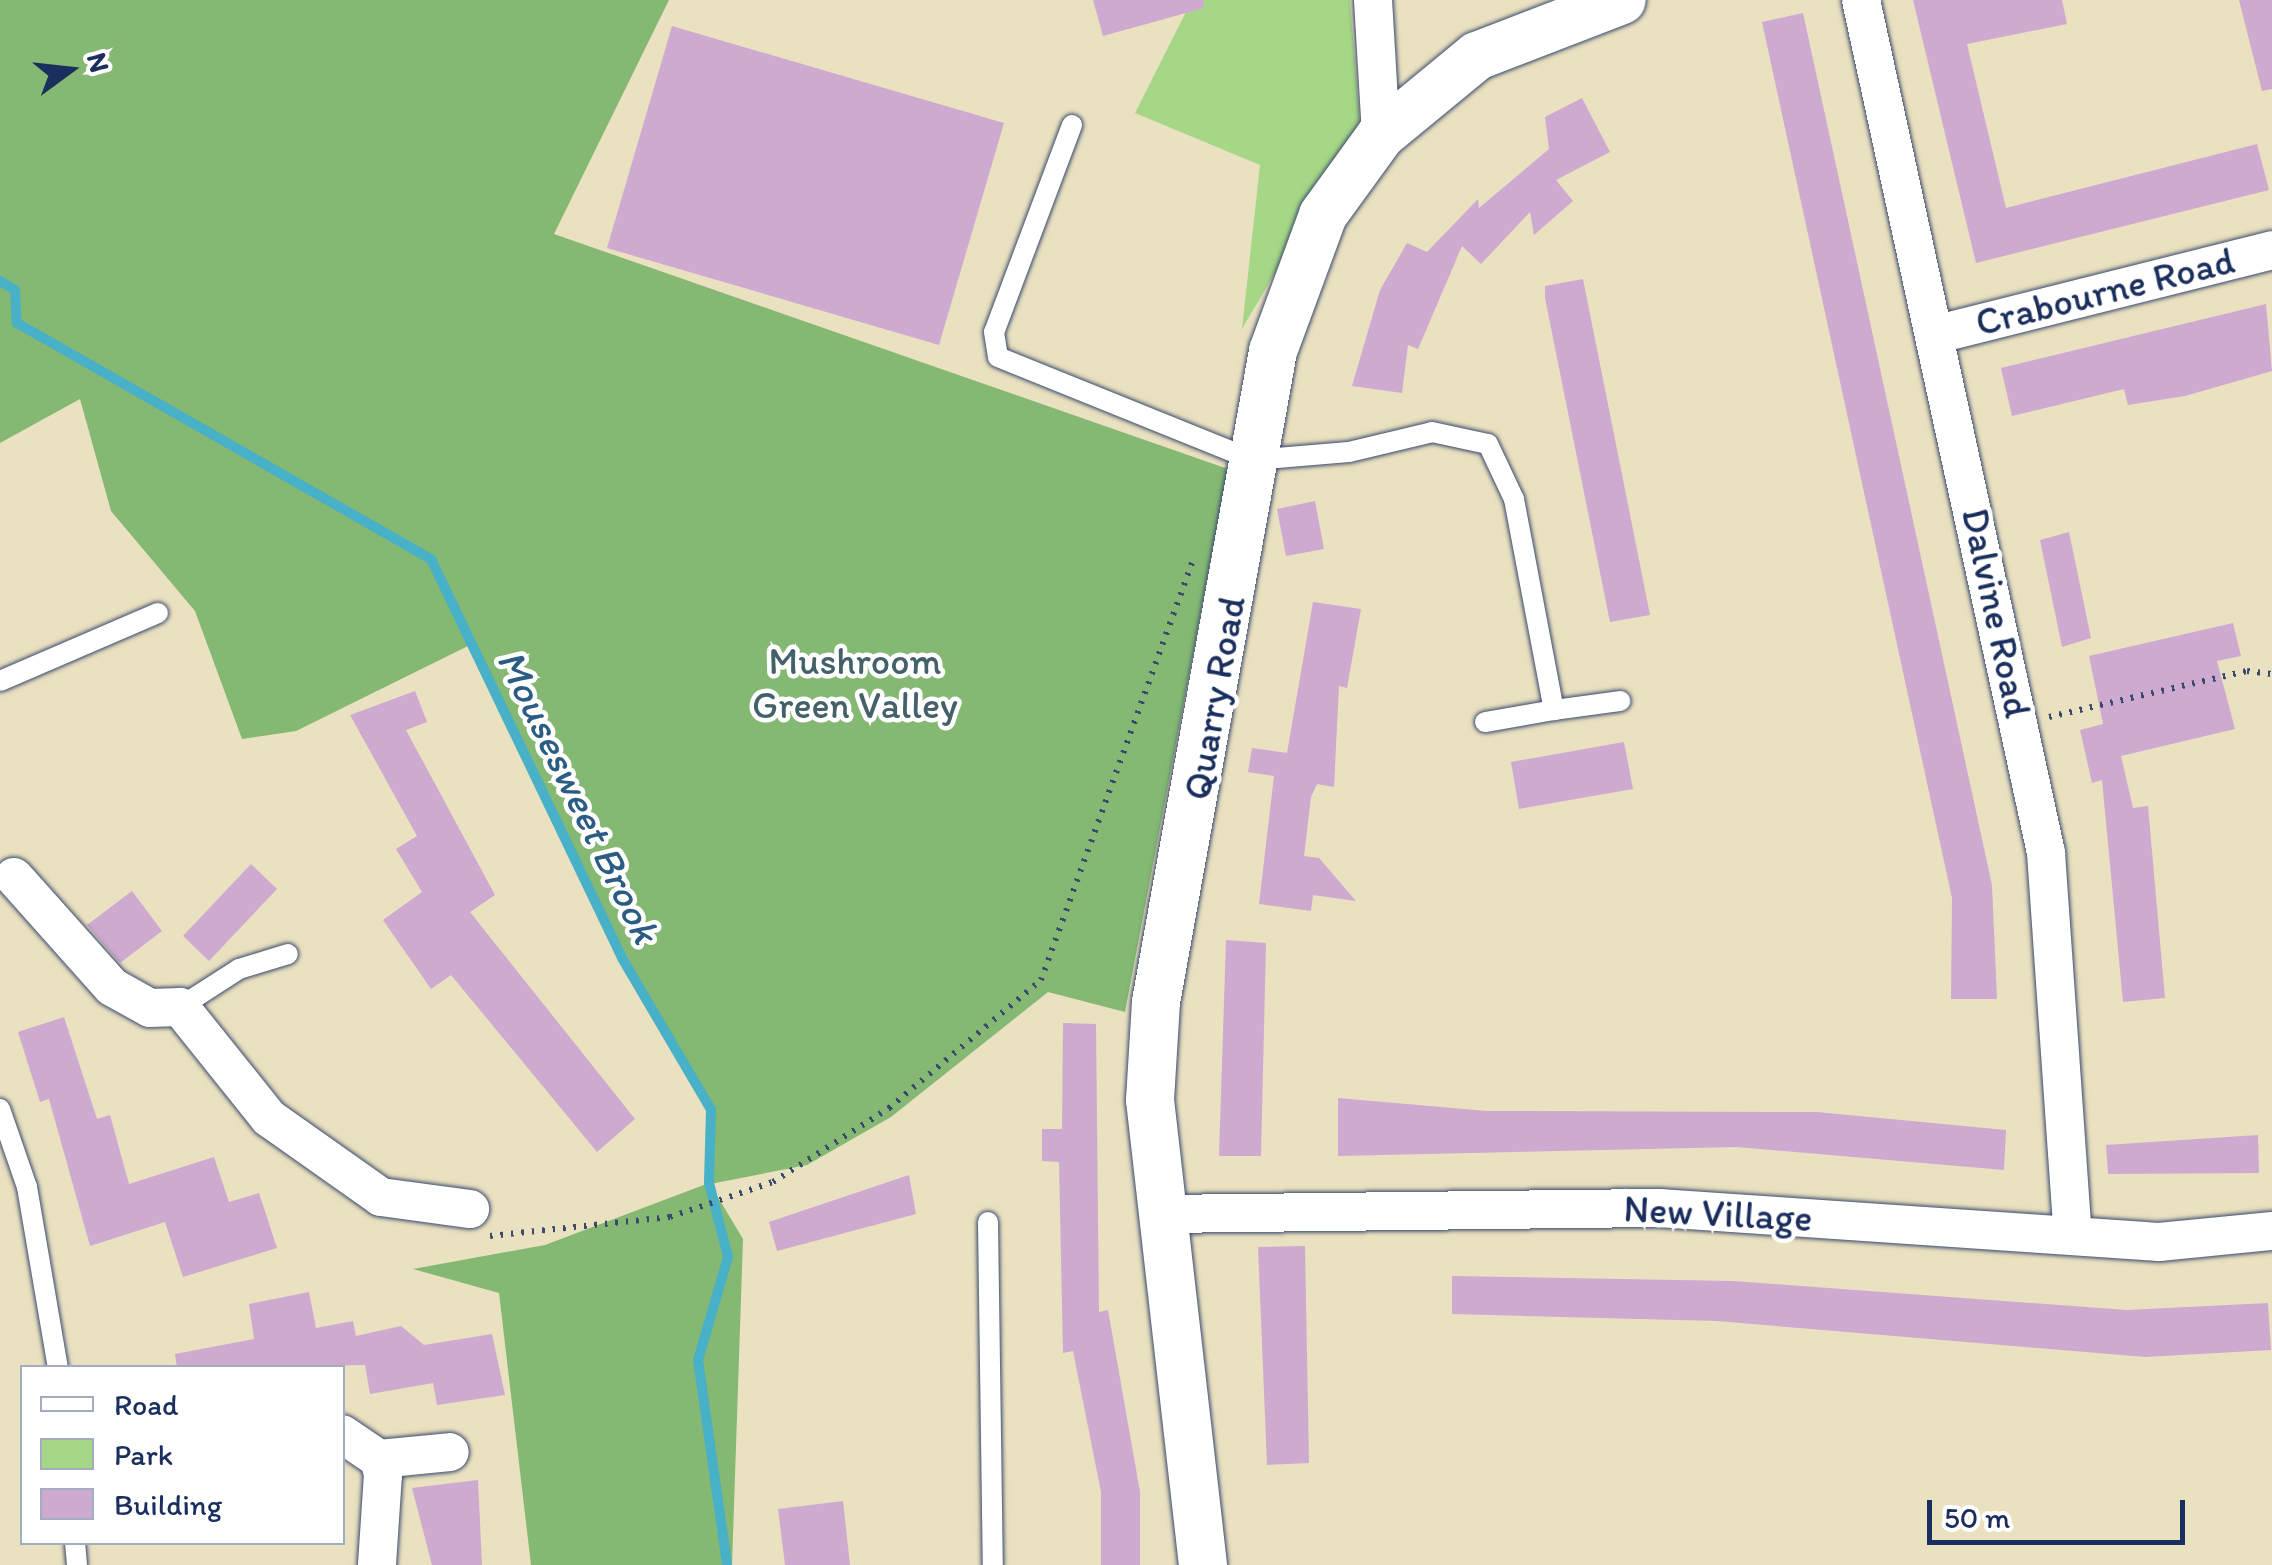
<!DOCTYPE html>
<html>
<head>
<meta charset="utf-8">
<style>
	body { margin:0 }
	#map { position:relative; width:2272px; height:1565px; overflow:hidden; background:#eae1c0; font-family:Itim,sans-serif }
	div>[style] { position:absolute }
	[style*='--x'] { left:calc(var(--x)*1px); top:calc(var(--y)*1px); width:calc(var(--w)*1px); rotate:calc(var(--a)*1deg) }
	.green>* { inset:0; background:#a5d786 }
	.forest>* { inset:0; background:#84b873 }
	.stream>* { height:10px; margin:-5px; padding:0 5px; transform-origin:5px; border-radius:5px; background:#49b1c7 }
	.building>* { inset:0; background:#ceaad0 }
	.path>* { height:6px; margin-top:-3px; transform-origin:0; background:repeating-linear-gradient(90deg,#3a4a6d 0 2.5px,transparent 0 10.5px) }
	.roads { filter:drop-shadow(0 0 2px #3a4a6d) drop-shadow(0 0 2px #3a4a6d) }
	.service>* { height:20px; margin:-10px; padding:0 10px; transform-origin:10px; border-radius:10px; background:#fff }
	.minor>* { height:38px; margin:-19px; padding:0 19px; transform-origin:19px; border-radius:19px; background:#fff }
	.tertiary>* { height:48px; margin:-24px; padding:0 24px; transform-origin:24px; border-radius:24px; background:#fff }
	span { translate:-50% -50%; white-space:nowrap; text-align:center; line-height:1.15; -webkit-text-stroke:9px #fff; paint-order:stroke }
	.street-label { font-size:38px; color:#1b2f5e }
	.park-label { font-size:38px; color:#44616a }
	.water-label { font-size:40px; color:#2b5c83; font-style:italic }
	.legend { position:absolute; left:20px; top:1365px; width:325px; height:180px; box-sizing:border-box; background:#fff; border:2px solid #a4acbf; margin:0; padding:12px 18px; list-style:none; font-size:30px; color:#1b2f5e }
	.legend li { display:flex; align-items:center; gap:20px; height:50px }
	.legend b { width:50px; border:2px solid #a4acbf }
	.north { position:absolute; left:20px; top:20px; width:100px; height:100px; -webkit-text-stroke:8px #fff; paint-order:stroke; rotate:75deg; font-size:28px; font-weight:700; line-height:40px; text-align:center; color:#1b2f5e }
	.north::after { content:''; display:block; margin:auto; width:35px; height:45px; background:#1b2f5e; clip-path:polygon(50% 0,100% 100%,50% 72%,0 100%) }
	.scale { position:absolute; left:1927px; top:1500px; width:258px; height:45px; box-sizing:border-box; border:5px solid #1b2f5e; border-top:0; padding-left:12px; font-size:30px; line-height:35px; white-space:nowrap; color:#1b2f5e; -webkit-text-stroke:8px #fff; paint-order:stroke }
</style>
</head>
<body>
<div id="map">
	<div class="green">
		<i style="clip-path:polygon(1192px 0,1350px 0,1360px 127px,1242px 329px,1260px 165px,1135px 113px)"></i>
	</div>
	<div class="forest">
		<i style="clip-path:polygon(0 0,669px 0,554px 234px,1228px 469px,1125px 1012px,1048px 992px,891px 1117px,807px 1165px,710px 1184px,743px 1239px,732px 1565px,531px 1565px,499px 1293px,413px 1269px,545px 1245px,709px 1183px,711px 1110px,622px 958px,468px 646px,296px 731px,242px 739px,195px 611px,111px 511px,80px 399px,0 443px)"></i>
	</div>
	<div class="stream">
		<i style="--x:0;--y:281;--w:17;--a:31"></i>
		<i style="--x:15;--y:290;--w:33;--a:87"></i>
		<i style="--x:17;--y:323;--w:477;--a:29.7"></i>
		<i style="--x:431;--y:559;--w:442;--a:64.4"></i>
		<i style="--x:622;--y:958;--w:176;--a:59.6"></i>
		<i style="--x:711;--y:1110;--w:73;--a:91.6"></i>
		<i style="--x:709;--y:1183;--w:76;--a:75.6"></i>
		<i style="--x:728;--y:1257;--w:107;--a:106.2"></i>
		<i style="--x:698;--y:1360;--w:207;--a:81.9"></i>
	</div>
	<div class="building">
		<i style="clip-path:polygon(1093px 0,1203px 0,1204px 8px,1103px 36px)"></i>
		<i style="clip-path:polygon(1913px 0,2062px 0,2067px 24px,1967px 44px,2006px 208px,2257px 144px,2269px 190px,1976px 263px)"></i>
		<i style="clip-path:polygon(2239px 0,2272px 0,2272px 89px,2262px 91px)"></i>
		<i style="clip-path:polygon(1803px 13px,1992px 885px,1997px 999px,1951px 999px,1952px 898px,1762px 22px)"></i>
		<i style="clip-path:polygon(672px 26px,1004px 123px,939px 345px,607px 248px)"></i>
		<i style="clip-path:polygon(1582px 98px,1610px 152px,1556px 180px,1573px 201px,1534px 235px,1530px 212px,1481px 264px,1462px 246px,1418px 349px,1408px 345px,1402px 393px,1352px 386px,1380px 290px,1407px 243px,1427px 252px,1478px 199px,1479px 208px,1549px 149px,1545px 117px)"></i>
		<i style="clip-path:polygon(1583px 279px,1650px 615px,1610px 622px,1545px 298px,1545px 286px)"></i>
		<i style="clip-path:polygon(2266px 304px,2272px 371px,2185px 396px,2128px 405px,2124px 389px,2012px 416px,2001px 368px)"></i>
		<i style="clip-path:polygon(1315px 501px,1324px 549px,1286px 556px,1277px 509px)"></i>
		<i style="clip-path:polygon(2069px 532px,2091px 638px,2062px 647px,2040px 540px)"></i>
		<i style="clip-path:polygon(1313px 602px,1361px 609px,1347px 688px,1339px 686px,1334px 787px,1317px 784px,1311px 797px,1304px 856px,1319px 858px,1356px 901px,1313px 895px,1311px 911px,1259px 904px,1274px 776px,1248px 772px,1252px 748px,1287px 753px)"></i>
		<i style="clip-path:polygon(2233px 623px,2241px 656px,2217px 661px,2235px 729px,2121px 756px,2133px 808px,2148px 806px,2165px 998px,2123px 1002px,2102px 780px,2092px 783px,2080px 730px,2103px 724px,2089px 656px)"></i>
		<i style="clip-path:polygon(415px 691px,427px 722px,406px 730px,495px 895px,470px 912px,635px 1119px,597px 1152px,451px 975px,431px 989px,383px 920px,422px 892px,396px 849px,417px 836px,350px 715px)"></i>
		<i style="clip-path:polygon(1624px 742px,1633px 789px,1519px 809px,1511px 762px)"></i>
		<i style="clip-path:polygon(251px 864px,277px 889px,209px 961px,183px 936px)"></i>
		<i style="clip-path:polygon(132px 891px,162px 931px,120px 963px,87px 925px)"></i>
		<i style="clip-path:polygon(1226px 940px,1266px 943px,1261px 1156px,1219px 1156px)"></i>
		<i style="clip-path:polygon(64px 1017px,97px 1119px,110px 1115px,129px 1184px,214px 1157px,229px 1202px,259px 1193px,277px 1248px,183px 1277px,165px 1222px,90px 1246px,49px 1099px,40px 1102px,18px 1032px)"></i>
		<i style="clip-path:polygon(1063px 1023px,1096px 1024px,1099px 1312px,1108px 1310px,1140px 1492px,1140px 1565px,1101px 1565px,1101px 1492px,1073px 1351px,1063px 1353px,1059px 1162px,1042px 1161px,1042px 1129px,1062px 1129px)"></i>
		<i style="clip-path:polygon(1338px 1098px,1487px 1111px,1817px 1112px,2006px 1130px,2004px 1170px,1737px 1147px,1338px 1156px)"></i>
		<i style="clip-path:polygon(2258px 1135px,2259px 1173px,2108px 1174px,2106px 1145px)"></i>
		<i style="clip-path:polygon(909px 1175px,916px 1214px,777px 1251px,769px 1222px)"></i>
		<i style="clip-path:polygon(1305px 1246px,1309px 1463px,1267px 1465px,1258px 1247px)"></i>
		<i style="clip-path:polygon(1452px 1276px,1733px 1281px,2127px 1310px,2268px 1303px,2271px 1350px,2145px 1357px,1717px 1321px,1452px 1314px)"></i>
		<i style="clip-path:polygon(309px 1292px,316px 1328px,353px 1321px,356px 1336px,401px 1326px,424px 1345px,492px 1334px,505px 1395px,437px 1405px,433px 1383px,370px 1394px,365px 1365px,177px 1368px,175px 1354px,254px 1339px,249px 1304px)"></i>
		<i style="clip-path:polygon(478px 1480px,482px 1565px,432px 1565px,412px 1488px)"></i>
		<i style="clip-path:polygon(843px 1501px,850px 1565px,785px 1565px,778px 1509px)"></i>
	</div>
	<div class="path">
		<i style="--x:2049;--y:717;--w:203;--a:-13.1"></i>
		<i style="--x:2247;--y:671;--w:25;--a:7"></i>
		<i style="--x:490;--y:1236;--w:181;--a:-6"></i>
		<i style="--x:670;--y:1217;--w:109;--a:-18.8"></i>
		<i style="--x:773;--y:1182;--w:138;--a:-32.5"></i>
		<i style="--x:889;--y:1108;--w:199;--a:-40.1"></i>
		<i style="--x:1041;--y:980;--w:450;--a:-70.1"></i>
	</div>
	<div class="roads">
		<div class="service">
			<i style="--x:1072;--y:125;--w:221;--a:110.6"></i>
			<i style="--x:994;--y:332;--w:25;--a:81"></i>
			<i style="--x:998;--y:357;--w:275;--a:22"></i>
			<i style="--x:1253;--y:460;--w:96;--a:-4.8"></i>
			<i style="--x:1349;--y:452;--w:85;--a:-13.5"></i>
			<i style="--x:1432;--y:432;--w:57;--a:12.1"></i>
			<i style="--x:1488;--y:444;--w:61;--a:64.7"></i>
			<i style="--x:1514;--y:499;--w:215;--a:79.3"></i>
			<i style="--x:1554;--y:710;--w:70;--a:170.1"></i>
			<i style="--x:0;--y:681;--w:172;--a:-23.3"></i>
			<i style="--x:1554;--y:710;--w:67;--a:-7.8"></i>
			<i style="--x:180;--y:1007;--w:70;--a:-32.8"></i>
			<i style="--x:239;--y:969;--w:51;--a:-17"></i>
			<i style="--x:0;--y:1109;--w:83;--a:70.9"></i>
			<i style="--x:27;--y:1187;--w:184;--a:80.3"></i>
			<i style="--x:988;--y:1222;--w:343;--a:89.2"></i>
			<i style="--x:75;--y:1542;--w:23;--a:85"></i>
		</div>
		<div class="minor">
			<i style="--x:1373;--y:0;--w:135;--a:86.6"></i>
			<i style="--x:1861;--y:0;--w:873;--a:77.76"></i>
			<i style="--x:2046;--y:853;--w:383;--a:86"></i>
			<i style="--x:1938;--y:334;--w:344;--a:-14.1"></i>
			<i style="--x:14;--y:877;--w:147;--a:48.3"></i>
			<i style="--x:112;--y:987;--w:43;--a:28.9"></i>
			<i style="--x:150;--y:1008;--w:30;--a:-2"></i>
			<i style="--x:180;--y:1007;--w:142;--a:51.3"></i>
			<i style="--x:269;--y:1118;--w:137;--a:35.2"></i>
			<i style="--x:381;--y:1197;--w:90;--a:7.7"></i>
			<i style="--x:1162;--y:1214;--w:497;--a:-0.7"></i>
			<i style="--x:1659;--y:1208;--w:501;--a:3.89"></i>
			<i style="--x:2159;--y:1242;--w:114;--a:-5.6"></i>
			<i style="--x:342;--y:1434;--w:45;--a:34"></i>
			<i style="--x:379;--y:1459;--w:16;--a:75"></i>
			<i style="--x:383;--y:1474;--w:91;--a:93.8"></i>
			<i style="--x:379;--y:1459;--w:71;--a:-5.6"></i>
		</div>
		<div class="tertiary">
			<i style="--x:1203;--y:1565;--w:468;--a:-96.5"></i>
			<i style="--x:1150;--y:1100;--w:98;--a:-86.5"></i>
			<i style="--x:1156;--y:1002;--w:661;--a:-79.81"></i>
			<i style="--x:1273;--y:351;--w:145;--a:-69.8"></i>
			<i style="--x:1323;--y:215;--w:99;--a:-54.1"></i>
			<i style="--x:1381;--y:135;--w:124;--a:-39.5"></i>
			<i style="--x:1477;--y:56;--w:155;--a:-21.1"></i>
		</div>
	</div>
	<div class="street-label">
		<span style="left:2105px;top:292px;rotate:-14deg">Crabourne Road</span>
		<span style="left:1996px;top:613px;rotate:78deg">Dalvine Road</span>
		<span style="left:1215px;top:698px;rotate:-80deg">Quarry Road</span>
		<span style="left:1718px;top:1214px;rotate:3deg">New Village</span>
	</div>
	<div class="park-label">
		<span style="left:855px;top:684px">Mushroom<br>Green Valley</span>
	</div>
	<div class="water-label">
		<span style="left:579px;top:796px;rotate:64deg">Mousesweet Brook</span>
	</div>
	<ul class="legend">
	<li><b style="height:12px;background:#fff"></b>Road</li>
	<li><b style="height:28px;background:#a5d786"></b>Park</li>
	<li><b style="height:28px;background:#ceaad0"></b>Building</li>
	</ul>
	<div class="north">N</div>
	<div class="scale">50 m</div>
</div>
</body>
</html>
